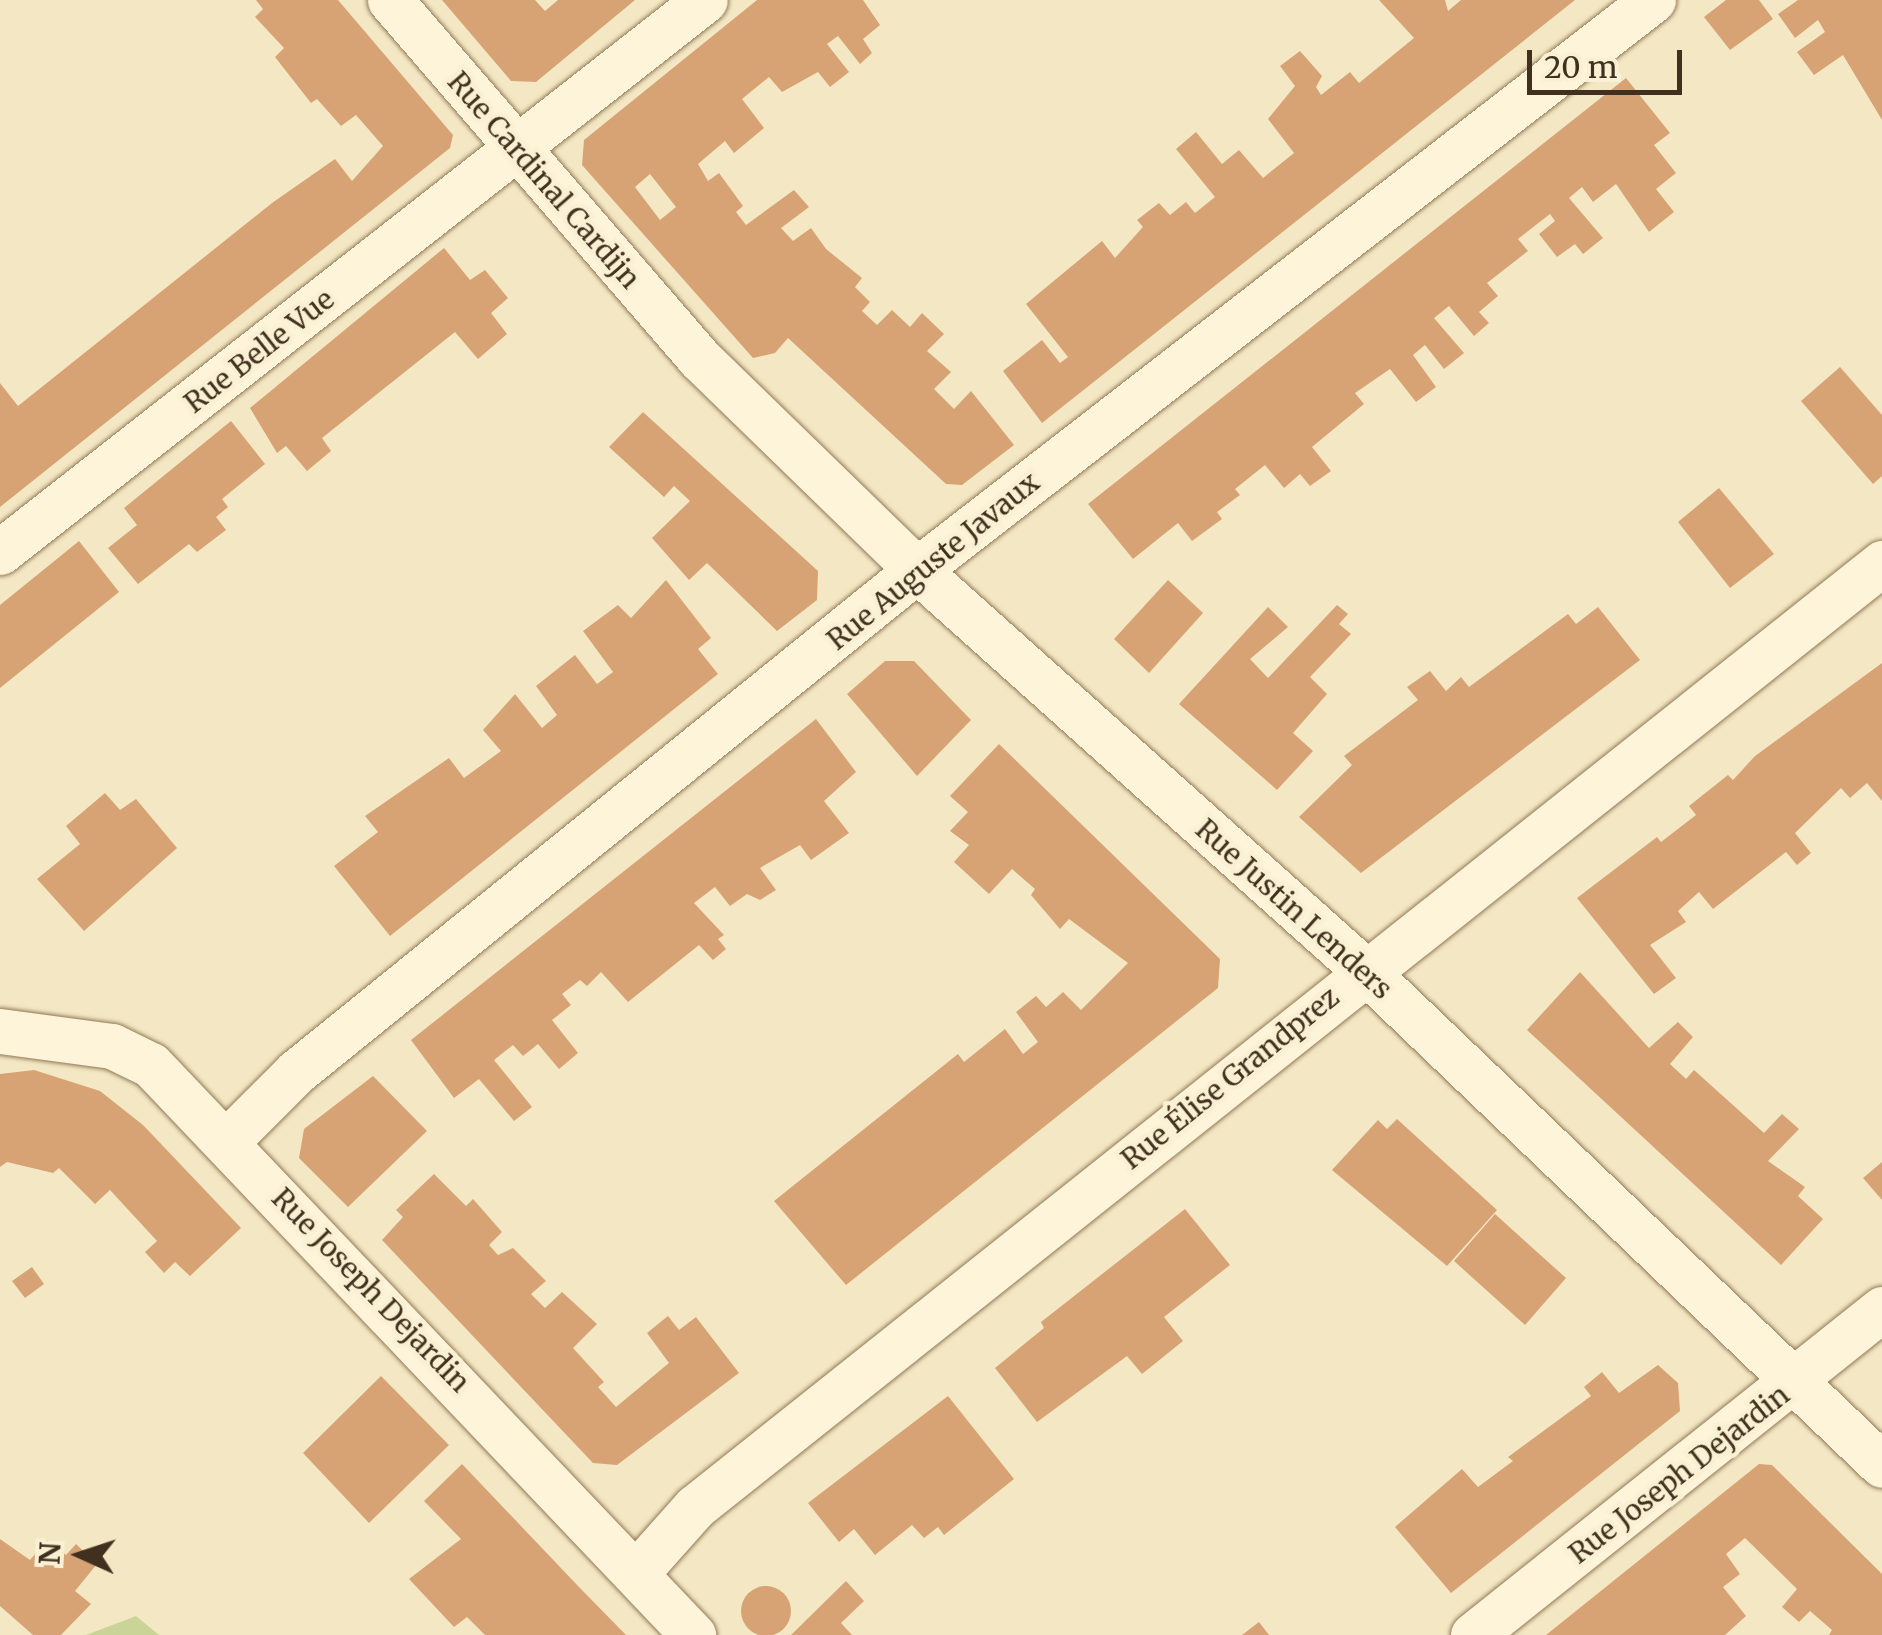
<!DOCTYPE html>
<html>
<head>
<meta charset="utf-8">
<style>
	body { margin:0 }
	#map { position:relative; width:1882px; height:1635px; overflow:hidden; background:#f4e8c4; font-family:Merriweather,serif }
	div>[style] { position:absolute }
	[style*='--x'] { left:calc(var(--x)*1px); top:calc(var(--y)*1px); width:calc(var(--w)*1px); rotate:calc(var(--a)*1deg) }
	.green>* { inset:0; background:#c9d496 }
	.building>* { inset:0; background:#d7a375 }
	.round { border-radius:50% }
	.roads { filter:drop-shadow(0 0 2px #927957) drop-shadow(0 0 2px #927957) }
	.street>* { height:45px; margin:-22.5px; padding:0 22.5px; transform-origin:22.5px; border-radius:22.5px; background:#fdf4d9 }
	span { translate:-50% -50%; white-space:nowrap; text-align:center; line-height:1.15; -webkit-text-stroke:9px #faf1d5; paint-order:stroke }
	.street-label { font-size:28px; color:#40301d }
	.north { position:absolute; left:30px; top:1505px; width:100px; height:100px; -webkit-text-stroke:8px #faf1d5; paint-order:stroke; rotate:273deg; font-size:28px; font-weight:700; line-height:40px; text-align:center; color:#40301d }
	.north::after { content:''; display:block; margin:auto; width:35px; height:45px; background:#40301d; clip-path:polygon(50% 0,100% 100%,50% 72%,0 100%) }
	.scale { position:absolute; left:1527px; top:50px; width:155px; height:45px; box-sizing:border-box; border:5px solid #40301d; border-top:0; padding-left:12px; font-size:30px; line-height:35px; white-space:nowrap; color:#40301d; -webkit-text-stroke:8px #faf1d5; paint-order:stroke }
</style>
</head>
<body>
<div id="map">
	<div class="green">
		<i style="clip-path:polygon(136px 1616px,159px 1635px,86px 1635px)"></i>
	</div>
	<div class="building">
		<i style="clip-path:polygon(256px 0,338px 0,453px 135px,450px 148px,0 507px,0 383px,18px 406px,272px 203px,335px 159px,352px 181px,383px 146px,356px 115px,341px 126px,317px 99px,311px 103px,275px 57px,284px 48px,255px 17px,263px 9px)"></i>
		<i style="clip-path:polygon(442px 0,535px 0,545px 11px,558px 0,635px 0,536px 82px,511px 81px)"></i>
		<i style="clip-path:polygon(evenodd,757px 0,863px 0,880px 25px,863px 39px,872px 53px,860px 64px,838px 36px,827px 44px,849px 72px,830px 87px,818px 72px,782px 92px,769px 77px,742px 99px,764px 128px,734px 153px,725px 141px,698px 164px,708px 181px,719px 173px,743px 206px,736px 212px,746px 225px,794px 190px,809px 207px,781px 228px,793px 241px,811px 228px,826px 249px,862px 278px,855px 287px,870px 302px,862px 311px,877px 325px,892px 310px,910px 327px,922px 313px,944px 334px,927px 351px,951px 372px,934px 389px,954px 409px,971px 391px,1014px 445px,962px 485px,946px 484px,788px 338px,775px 353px,753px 358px,582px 165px,584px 140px,757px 0,650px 174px,676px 207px,660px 220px,635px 187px,650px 174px)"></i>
		<i style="clip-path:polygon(1379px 0,1445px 0,1448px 11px,1461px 0,1575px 0,1042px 423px,1003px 371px,1042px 340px,1060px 363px,1068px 357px,1026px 304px,1102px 241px,1115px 258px,1143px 227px,1137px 220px,1159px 203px,1170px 215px,1186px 202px,1195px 213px,1215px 197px,1176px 149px,1196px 132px,1222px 164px,1239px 150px,1263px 178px,1294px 153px,1268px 119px,1295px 86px,1280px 66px,1300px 51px,1322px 76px,1316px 87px,1321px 95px,1350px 72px,1359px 83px,1414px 38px)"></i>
		<i style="clip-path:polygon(1726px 0,1759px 0,1773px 19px,1730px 50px,1704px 17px)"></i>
		<i style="clip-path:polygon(1798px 0,1882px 0,1882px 120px,1843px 55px,1814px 75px,1797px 52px,1825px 32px,1818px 20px,1795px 38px,1778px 14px)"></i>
		<i style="clip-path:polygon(1626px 78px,1670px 133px,1654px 145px,1676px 173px,1656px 189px,1674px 212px,1649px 232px,1616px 184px,1593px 202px,1582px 187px,1569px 198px,1603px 238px,1583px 254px,1575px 244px,1557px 257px,1539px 234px,1555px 221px,1550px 214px,1518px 239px,1528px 251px,1487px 283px,1498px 296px,1479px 312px,1489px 323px,1474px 336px,1449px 306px,1434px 318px,1464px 353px,1444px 369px,1425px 345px,1413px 355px,1436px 387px,1416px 402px,1390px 369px,1355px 393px,1364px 404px,1312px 447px,1331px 471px,1310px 486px,1300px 474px,1284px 488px,1265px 465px,1235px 489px,1240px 495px,1217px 512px,1222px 519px,1192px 541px,1178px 523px,1133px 559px,1088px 504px)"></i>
		<i style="clip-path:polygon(444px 248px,470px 280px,485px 270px,508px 298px,491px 313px,507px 334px,478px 359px,455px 332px,322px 438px,331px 451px,307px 471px,286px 446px,277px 453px,250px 408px)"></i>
		<i style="clip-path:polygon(1840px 367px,1882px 415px,1882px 476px,1873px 484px,1801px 401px)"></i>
		<i style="clip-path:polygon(643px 412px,818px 571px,817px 600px,777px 631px,707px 563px,689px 580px,652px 538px,690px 501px,674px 486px,664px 497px,609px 447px)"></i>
		<i style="clip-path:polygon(231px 421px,265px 464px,222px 499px,228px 507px,216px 517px,226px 530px,197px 552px,189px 544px,138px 584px,108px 548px,137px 525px,124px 508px)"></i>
		<i style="clip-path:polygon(1719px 488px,1774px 554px,1730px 588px,1678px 522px)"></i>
		<i style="clip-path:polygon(79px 541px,119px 592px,0 688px,0 605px)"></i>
		<i style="clip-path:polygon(666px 580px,711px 638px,698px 649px,718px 674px,390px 936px,334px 866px,378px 832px,365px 816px,449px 758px,464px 778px,501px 751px,483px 730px,515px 694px,542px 728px,557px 715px,536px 686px,575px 655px,597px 684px,613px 672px,583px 631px,618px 605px,631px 618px)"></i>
		<i style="clip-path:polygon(1168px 580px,1203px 613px,1149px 673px,1114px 639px)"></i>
		<i style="clip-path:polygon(1337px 605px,1348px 614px,1339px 624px,1351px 634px,1310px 677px,1327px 694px,1293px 733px,1313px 751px,1277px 790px,1179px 704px,1268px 607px,1288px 627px,1250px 659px,1268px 678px)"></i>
		<i style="clip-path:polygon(1598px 607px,1640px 660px,1361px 873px,1299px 817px,1352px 765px,1344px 756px,1418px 700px,1407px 687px,1430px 671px,1446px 691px,1461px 677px,1469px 687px,1568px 614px,1576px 624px)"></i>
		<i style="clip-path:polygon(885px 661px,914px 661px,971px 720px,917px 776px,847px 694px)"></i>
		<i style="clip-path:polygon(1882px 663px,1882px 801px,1867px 783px,1850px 798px,1841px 788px,1795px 833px,1811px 853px,1797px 865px,1786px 852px,1713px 909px,1699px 892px,1678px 911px,1686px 922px,1650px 945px,1676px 978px,1654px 994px,1577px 898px,1657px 837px,1661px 842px,1696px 815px,1689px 806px,1728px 775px,1733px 780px,1755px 756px)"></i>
		<i style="clip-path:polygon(816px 719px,856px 772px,824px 801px,849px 833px,811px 860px,800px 845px,760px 868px,776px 890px,760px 900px,747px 894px,730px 906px,715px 887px,694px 903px,724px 935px,718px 939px,726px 949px,713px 960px,699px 945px,628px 1002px,601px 972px,587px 986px,580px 980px,562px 994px,571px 1005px,552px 1020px,578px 1053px,559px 1069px,538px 1044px,523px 1056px,513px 1045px,494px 1060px,532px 1107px,514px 1121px,479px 1079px,454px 1098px,411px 1040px)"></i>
		<i style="clip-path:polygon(999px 744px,1220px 959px,1218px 988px,846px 1285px,774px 1201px,958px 1054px,964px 1062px,1005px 1029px,1023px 1054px,1038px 1042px,1016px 1012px,1036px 996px,1046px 1007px,1063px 992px,1081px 1010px,1128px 963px,1069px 919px,1060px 929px,1031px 895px,1035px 889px,1012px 869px,989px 894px,954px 862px,969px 845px,950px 831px,968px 812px,950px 796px)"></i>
		<i style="clip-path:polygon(105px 793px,120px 810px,136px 799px,177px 848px,84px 931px,37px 879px,80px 844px,66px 826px)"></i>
		<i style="clip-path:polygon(1580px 972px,1649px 1048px,1678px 1022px,1693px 1037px,1670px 1064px,1686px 1079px,1694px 1070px,1764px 1133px,1782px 1114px,1799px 1129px,1768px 1161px,1805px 1187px,1798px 1196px,1823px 1219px,1781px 1265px,1527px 1030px)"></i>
		<i style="clip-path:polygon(34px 1070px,100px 1091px,143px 1125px,241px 1228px,190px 1276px,175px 1262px,164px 1273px,145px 1252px,157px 1241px,110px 1190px,95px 1204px,59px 1168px,53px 1173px,7px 1162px,0 1167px,0 1074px)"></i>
		<i style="clip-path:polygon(373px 1076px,427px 1131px,348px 1207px,299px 1158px,304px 1129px)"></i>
		<i style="clip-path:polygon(1397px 1119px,1497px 1210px,1447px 1266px,1332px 1170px,1378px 1120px,1387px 1129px)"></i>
		<i style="clip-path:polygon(1882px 1162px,1882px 1200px,1863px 1178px)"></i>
		<i style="clip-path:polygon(434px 1174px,466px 1206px,473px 1199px,502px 1232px,489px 1245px,498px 1255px,513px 1248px,546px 1281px,531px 1294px,545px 1308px,562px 1292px,597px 1324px,573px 1348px,604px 1382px,598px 1387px,616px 1407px,669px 1363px,647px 1333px,668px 1316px,679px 1330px,696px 1317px,739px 1373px,617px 1465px,593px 1463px,382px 1240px,403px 1217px,396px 1210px)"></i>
		<i style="clip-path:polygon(1185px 1209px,1230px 1265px,1164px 1317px,1183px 1341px,1142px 1374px,1127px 1356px,1037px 1422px,995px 1368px,1044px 1328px,1041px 1322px)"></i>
		<i style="clip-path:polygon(1495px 1214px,1566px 1278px,1525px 1325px,1454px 1261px)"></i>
		<i style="clip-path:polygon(32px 1267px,44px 1284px,25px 1298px,12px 1281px)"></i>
		<i style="clip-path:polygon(1658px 1365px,1678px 1383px,1680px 1411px,1451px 1593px,1395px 1527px,1462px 1469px,1478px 1487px,1513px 1461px,1508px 1457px,1591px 1396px,1584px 1387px,1602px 1372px,1619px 1393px)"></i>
		<i style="clip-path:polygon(381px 1376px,449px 1445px,369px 1523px,303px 1453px)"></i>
		<i style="clip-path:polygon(948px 1396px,1014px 1479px,944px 1535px,938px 1527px,924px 1538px,912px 1525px,875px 1555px,854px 1529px,839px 1542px,808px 1503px)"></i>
		<i style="clip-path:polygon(462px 1464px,579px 1587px,626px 1635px,485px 1635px,467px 1617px,454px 1627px,409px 1579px,461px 1539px,424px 1501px)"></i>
		<i style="clip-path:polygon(1759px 1464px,1772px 1465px,1882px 1574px,1882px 1635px,1829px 1635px,1832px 1630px,1810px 1611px,1799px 1622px,1782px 1607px,1797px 1589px,1745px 1538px,1726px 1554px,1740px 1574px,1723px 1587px,1746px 1616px,1725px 1635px,1546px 1635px)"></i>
		<i style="clip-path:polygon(0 1539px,30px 1560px,47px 1540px,66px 1555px,76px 1544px,97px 1564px,75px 1591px,91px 1604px,61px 1635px,33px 1635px,0 1606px)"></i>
		<i style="clip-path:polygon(846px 1581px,864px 1601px,841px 1623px,852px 1635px,791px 1635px)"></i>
		<i class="round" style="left:741px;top:1586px;width:50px;height:50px"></i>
		<i style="clip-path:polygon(1259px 1622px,1269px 1635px,1242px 1635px)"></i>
	</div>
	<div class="roads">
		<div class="street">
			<i style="--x:390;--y:0;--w:474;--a:49.2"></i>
			<i style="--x:700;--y:359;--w:303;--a:44.2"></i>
			<i style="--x:917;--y:570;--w:600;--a:41.82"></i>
			<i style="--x:1364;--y:970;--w:716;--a:43.7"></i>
			<i style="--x:0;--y:552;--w:895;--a:-38.06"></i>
			<i style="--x:0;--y:1031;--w:113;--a:7.6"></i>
			<i style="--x:112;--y:1046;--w:43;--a:26"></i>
			<i style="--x:151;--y:1065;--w:787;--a:46.44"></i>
			<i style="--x:228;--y:1140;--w:96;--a:-45"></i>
			<i style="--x:296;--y:1072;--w:799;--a:-38.95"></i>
			<i style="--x:917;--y:570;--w:931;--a:-37.76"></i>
			<i style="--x:638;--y:1571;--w:86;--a:-48.3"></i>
			<i style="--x:695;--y:1507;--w:1517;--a:-38.49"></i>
			<i style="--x:1473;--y:1635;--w:523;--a:-38.56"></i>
		</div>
	</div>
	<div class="street-label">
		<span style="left:544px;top:180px;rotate:49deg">Rue Cardinal Cardijn</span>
		<span style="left:259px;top:351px;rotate:-38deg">Rue Belle Vue</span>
		<span style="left:933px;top:561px;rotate:-39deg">Rue Auguste Javaux</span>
		<span style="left:1294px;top:909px;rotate:42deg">Rue Justin Lenders</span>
		<span style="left:1230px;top:1078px;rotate:-39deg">Rue Élise Grandprez</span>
		<span style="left:371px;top:1290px;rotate:46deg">Rue Joseph Dejardin</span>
		<span style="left:1679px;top:1474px;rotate:-38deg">Rue Joseph Dejardin</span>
	</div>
	<div class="north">N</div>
	<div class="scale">20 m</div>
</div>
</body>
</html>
